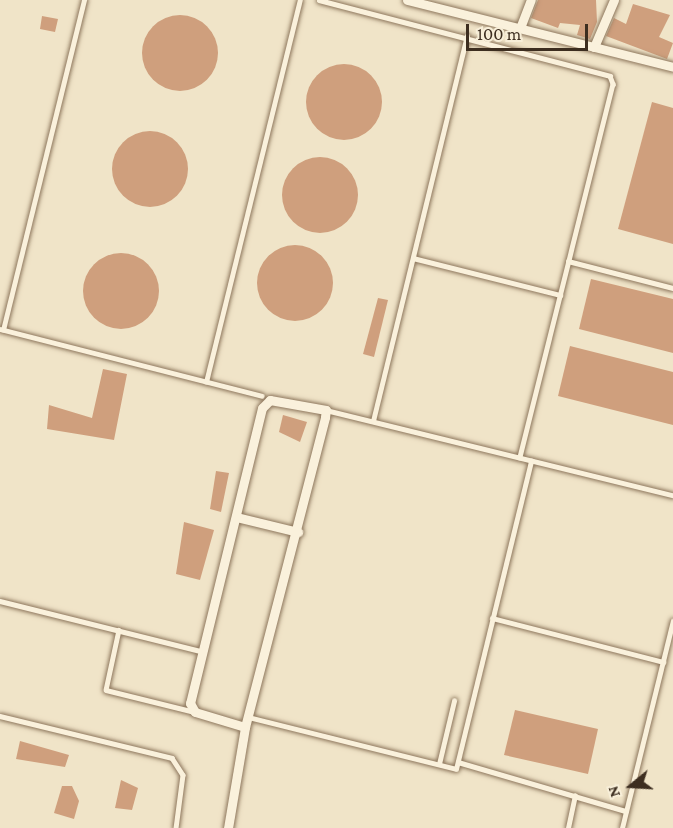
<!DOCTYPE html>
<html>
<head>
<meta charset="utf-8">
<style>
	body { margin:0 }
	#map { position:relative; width:673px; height:828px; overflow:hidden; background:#f0e4c8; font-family:"Crimson Pro",serif }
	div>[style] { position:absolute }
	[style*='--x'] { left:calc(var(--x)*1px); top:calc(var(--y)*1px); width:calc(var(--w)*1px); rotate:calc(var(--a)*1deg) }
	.building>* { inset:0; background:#cf9f7d }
	.round { border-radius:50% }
	.roads { filter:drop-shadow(0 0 2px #8d765c) drop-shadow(0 0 2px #8d765c) }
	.service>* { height:4.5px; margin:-2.25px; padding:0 2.25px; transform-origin:2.25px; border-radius:2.25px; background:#faf1dc }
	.minor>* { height:9px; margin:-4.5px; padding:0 4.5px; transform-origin:4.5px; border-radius:4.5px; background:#faf1dc }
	span { translate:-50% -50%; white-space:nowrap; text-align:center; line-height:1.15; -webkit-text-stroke:6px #f7eed8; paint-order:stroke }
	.north { position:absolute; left:601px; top:756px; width:60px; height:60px; -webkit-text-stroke:4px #f7eed8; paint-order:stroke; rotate:252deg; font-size:16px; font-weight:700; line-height:24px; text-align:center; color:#3d2e20 }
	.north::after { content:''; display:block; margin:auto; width:21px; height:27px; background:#3d2e20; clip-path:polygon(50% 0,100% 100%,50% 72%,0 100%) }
	.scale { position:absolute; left:466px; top:24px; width:122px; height:27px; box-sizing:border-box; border:3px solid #3d2e20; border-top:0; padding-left:8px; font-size:18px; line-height:21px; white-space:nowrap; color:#3d2e20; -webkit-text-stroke:4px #f7eed8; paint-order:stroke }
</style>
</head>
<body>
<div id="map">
	<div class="building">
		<i style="clip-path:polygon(538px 0,596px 0,597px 22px,590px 39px,577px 35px,580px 25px,560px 23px,558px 28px,531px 18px)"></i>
		<i style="clip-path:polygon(633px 4px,670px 15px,659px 37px,673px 43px,667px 59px,606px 36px,614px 18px,626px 24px)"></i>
		<i class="round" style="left:142px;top:15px;width:76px;height:76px"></i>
		<i style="clip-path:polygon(42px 16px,58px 19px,55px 32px,40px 29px)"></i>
		<i class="round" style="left:306px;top:64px;width:76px;height:76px"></i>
		<i style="clip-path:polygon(652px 102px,673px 108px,673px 244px,618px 229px)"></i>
		<i class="round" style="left:112px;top:131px;width:76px;height:76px"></i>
		<i class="round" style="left:282px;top:157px;width:76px;height:76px"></i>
		<i class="round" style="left:257px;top:245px;width:76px;height:76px"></i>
		<i class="round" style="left:83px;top:253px;width:76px;height:76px"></i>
		<i style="clip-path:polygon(591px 279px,673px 299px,673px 353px,579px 329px)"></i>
		<i style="clip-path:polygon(378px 298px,388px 300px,374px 357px,363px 354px)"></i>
		<i style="clip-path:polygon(570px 346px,673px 372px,673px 425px,558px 396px)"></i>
		<i style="clip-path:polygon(103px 369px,127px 374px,114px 440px,47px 429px,49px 405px,92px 418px)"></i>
		<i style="clip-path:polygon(283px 415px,307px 422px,300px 442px,279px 432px)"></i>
		<i style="clip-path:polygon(216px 471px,229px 473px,221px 512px,210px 509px)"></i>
		<i style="clip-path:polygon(184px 522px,214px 530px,200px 580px,176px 574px)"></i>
		<i style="clip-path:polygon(515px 710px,598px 729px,588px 774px,504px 755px)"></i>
		<i style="clip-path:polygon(20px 741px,69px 755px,65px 767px,16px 759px)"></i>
		<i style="clip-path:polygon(121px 780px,138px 788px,132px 810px,115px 808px)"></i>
		<i style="clip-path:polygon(62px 786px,72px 786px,79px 801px,74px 819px,54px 813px)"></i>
	</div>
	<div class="roads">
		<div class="service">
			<i style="--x:319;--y:0;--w:301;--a:14.6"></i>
			<i style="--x:610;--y:76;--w:9;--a:69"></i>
			<i style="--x:613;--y:84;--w:385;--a:104"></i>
			<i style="--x:413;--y:258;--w:152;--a:14.1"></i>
			<i style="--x:568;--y:261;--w:108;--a:14.4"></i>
			<i style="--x:0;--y:329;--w:270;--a:14.3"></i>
			<i style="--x:3;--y:330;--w:340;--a:-76.2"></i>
			<i style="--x:206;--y:382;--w:393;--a:-76.2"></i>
			<i style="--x:326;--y:410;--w:357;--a:13.8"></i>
			<i style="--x:373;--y:421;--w:396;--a:-76.3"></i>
			<i style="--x:0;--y:601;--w:206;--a:14"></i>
			<i style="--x:492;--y:618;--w:177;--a:14.4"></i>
			<i style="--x:119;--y:630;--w:61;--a:102.2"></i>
			<i style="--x:106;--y:690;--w:92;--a:13.9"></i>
			<i style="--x:0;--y:716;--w:177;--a:13.7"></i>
			<i style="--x:172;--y:758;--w:20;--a:57"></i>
			<i style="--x:183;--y:775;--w:53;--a:97.5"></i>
			<i style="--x:248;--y:717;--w:214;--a:14"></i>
			<i style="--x:456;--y:769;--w:317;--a:-76.3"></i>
			<i style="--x:458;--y:762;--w:175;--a:16.3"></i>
			<i style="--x:439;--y:764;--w:65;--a:-76.6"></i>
			<i style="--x:568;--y:828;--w:33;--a:-78"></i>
			<i style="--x:622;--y:828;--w:213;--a:-76.2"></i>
		</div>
		<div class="minor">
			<i style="--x:407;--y:0;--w:274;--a:14.1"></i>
			<i style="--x:520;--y:28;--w:30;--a:-69"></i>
			<i style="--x:594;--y:47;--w:51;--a:-66.9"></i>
			<i style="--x:236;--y:517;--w:64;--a:13.6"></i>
			<i style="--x:228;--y:828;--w:102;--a:-80.4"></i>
			<i style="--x:245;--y:727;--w:320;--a:-75.5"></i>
			<i style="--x:325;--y:417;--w:7;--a:-82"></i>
			<i style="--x:326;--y:410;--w:57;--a:-169.9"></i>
			<i style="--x:270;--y:400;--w:11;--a:135"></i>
			<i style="--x:262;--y:408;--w:304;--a:103.7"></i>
			<i style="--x:190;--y:703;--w:10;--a:61"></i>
			<i style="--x:195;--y:712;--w:52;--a:16.7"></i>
		</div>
	</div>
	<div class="north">N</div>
	<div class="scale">100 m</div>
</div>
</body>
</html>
